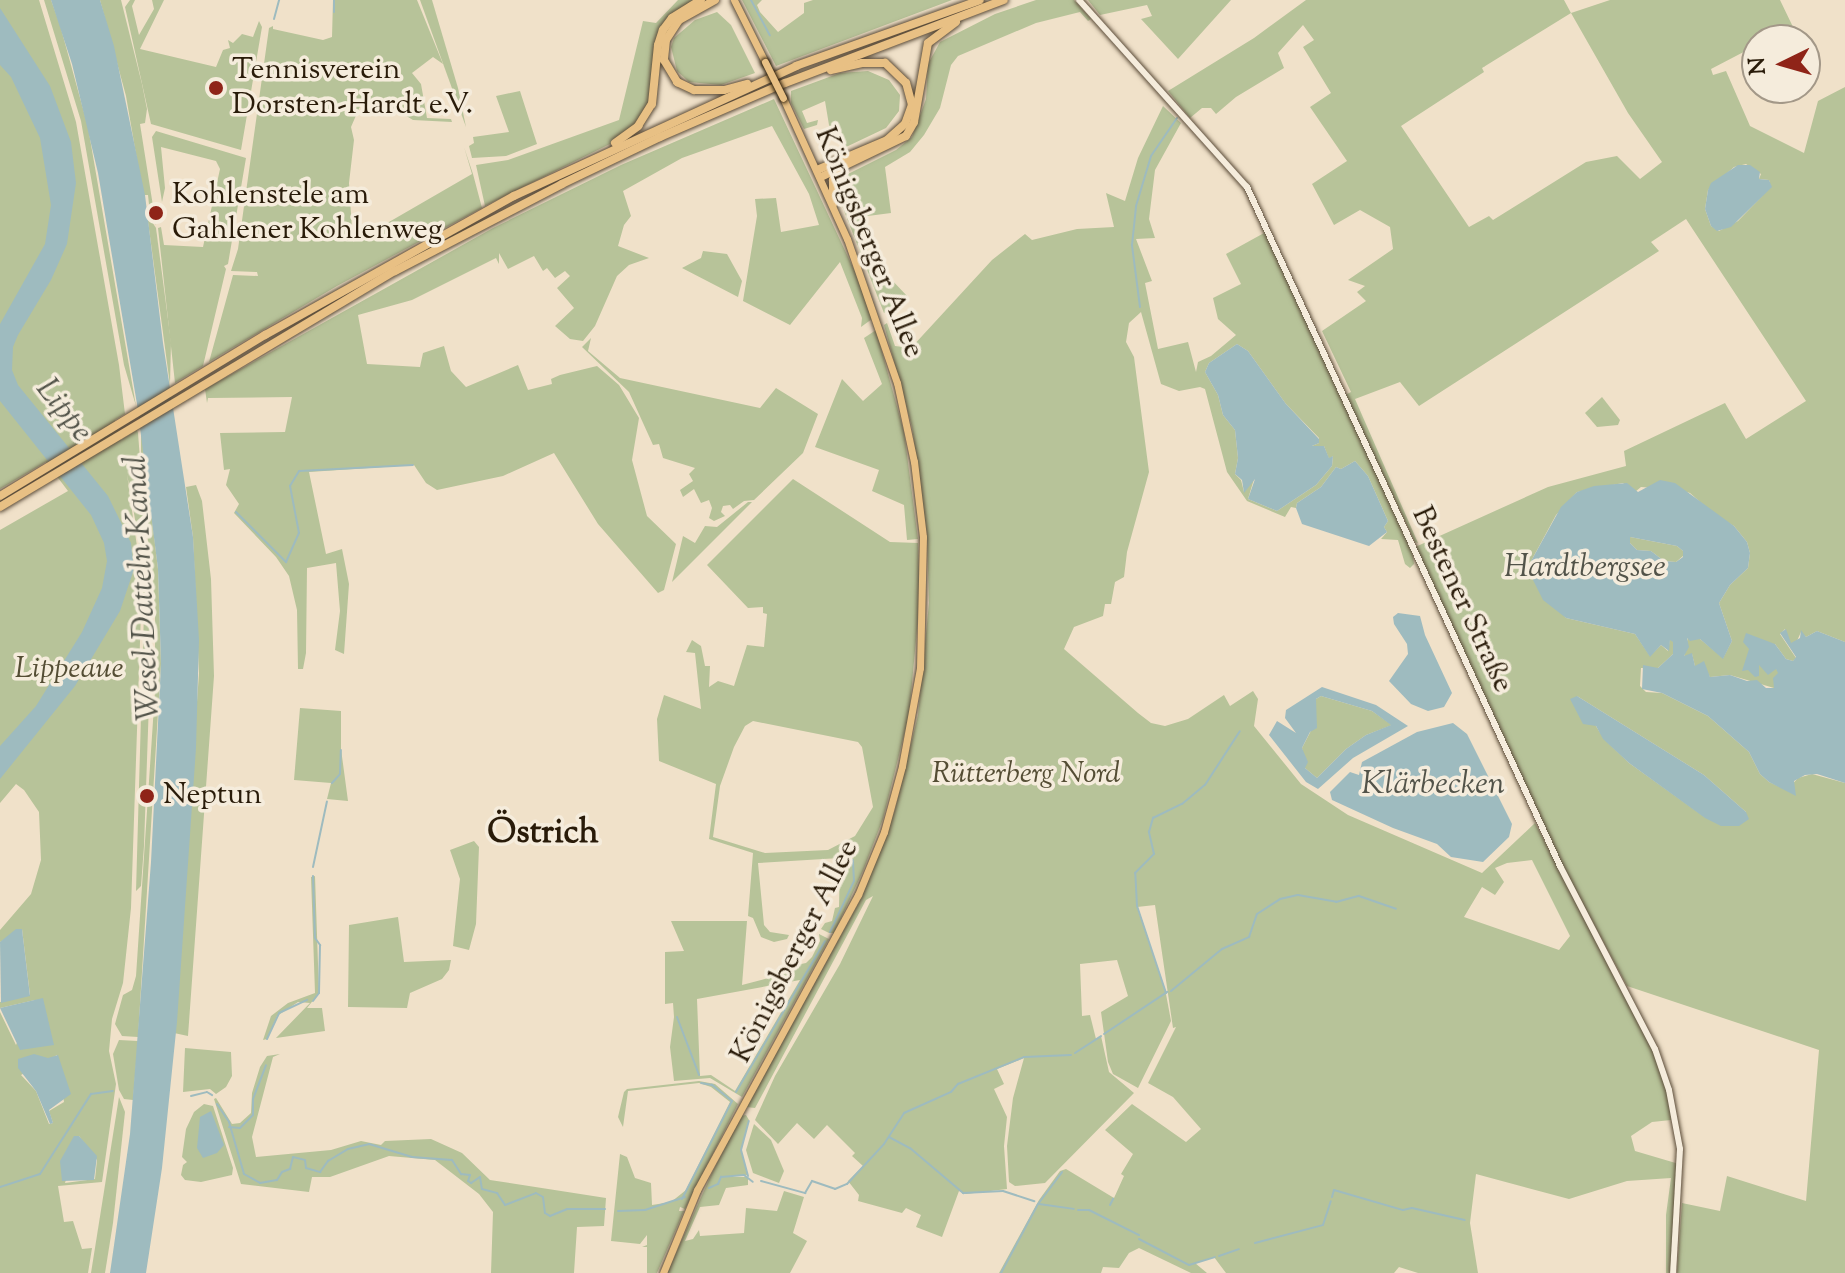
<!DOCTYPE html>
<html>
<head>
<meta charset="utf-8">
<style>
	body { margin:0 }
	#map { position:relative; width:1845px; height:1273px; overflow:hidden; background:#f0e1c9; font-family:"Sorts Mill Goudy",serif }
	div>[style] { position:absolute }
	[style*='--x'] { left:calc(var(--x)*1px); top:calc(var(--y)*1px); width:calc(var(--w)*1px); rotate:calc(var(--a)*1deg) }
	.green>* { inset:0; background:#b7c399 }
	.water>* { inset:0; background:#9ebbbf }
	.stream>* { height:2px; margin:-1px; padding:0 1px; transform-origin:1px; border-radius:1px; background:#9ebbbf }
	.roads { filter:drop-shadow(0 0 2px #5b4c39) drop-shadow(0 0 2px #5b4c39) }
	.minor>* { height:6px; margin:-3px; padding:0 3px; transform-origin:3px; border-radius:3px; background:#f5ecdc }
	.major>* { height:7px; margin:-3.5px; padding:0 3.5px; transform-origin:3.5px; border-radius:3.5px; background:#e8c084 }
	.highway>* { height:8px; margin:-4px; padding:0 4px; transform-origin:4px; border-radius:4px; background:#e8c084 }
	.bridges { filter:drop-shadow(0 0 2px #291b09) drop-shadow(0 0 2px #291b09) }
	.major-bridge>* { height:7px; margin:-3.5px; padding:0 3.5px; transform-origin:3.5px; border-radius:3.5px; background:#e8c084 }
	.dots>* { width:22px; height:22px; translate:-50% -50%; box-sizing:border-box; border:4px solid #f5ecdc; border-radius:50% }
	span { translate:-50% -50%; white-space:nowrap; text-align:center; line-height:1.15; -webkit-text-stroke:7px #f5ecdc; paint-order:stroke }
	.poi-label { font-size:30px; color:#291b09 }
	.left { translate:0 -50%; text-align:left }
	.street-label { font-size:30px; color:#291b09 }
	.park-label { font-size:30px; color:#544d34; font-style:italic }
	.water-label { font-size:32px; color:#525349; font-style:italic }
	.quarter-label { font-size:34px; color:#291b09; font-weight:700 }
	.north { position:absolute; left:1741px; top:24px; width:80px; height:80px; box-sizing:border-box; background:#f5ecdc; border:2px solid #a39888; border-radius:50%; rotate:265deg; font-size:22px; font-weight:700; line-height:32px; text-align:center; color:#291b09 }
	.north::after { content:''; display:block; margin:auto; width:28px; height:36px; background:#8f2418; clip-path:polygon(50% 0,100% 100%,50% 72%,0 100%) }
</style>
</head>
<body>
<div id="map">
	<div class="green">
		<i style="clip-path:polygon(evenodd,0 0,39px 0,76px 122px,119px 365px,125px 414px,115px 420px,121px 440px,137px 430px,138px 433px,152px 616px,144px 846px,141px 886px,136px 891px,144px 611px,141px 553px,127px 474px,138px 554px,141px 612px,131px 908px,123px 983px,112px 1019px,109px 1051px,116px 1084px,102px 1182px,58px 1186px,64px 1222px,73px 1221px,82px 1249px,92px 1248px,88px 1273px,0 1273px,0 1012px,16px 1045px,35px 1000px,0 1008px,0 1002px,30px 995px,22px 929px,0 942px,0 930px,31px 894px,41px 860px,39px 812px,24px 790px,16px 784px,0 803px,0 530px,68px 491px,46px 462px,0 489px,0 0,57px 1055px,64px 1102px,49px 1111px,53px 1123px,49px 1124px,36px 1091px,21px 1075px,57px 1055px,0 0,79px 1136px,97px 1160px,95px 1179px,65px 1183px,79px 1136px)"></i>
		<i style="clip-path:polygon(44px 0,51px 0,60px 25px,88px 127px,136px 406px,124px 365px,81px 121px)"></i>
		<i style="clip-path:polygon(100px 0,121px 0,142px 84px,147px 109px,145px 123px,140px 124px,156px 225px,150px 214px,148px 195px,143px 195px,126px 96px)"></i>
		<i style="clip-path:polygon(130px 0,135px 0,132px 6px,139px 35px,154px 9px,152px 0,164px 0,140px 49px,216px 67px,223px 50px,230px 48px,228px 40px,233px 43px,242px 34px,253px 37px,259px 21px,262px 27px,241px 150px,151px 124px,125px 7px)"></i>
		<i style="clip-path:polygon(333px 0,417px 0,443px 64px,433px 57px,412px 73px,421px 84px,427px 118px,451px 119px,452px 122px,413px 120px,380px 100px,361px 104px,351px 127px,354px 140px,349px 183px,352px 229px,389px 222px,472px 174px,464px 147px,473px 174px,482px 208px,337px 286px,209px 362px,233px 275px,258px 276px,257px 272px,231px 271px,238px 249px,269px 28px,273px 26px,273px 29px,323px 40px,332px 37px)"></i>
		<i style="clip-path:polygon(420px 0,432px 0,458px 88px,466px 127px)"></i>
		<i style="clip-path:polygon(678px 0,695px 0,670px 16px,649px 102px,637px 125px,616px 141px,485px 206px,476px 165px,508px 160px,619px 120px,643px 21px,656px 23px)"></i>
		<i style="clip-path:polygon(742px 0,762px 0,757px 5px,760px 12px,778px 32px,804px 13px,804px 3px,813px 0,952px 0,776px 66px)"></i>
		<i style="clip-path:polygon(1036px 0,1074px 0,1091px 19px,1088px 21px,1080px 12px,1036px 23px,958px 56px,951px 65px,940px 108px,924px 135px,910px 152px,885px 167px,891px 213px,860px 217px,869px 256px,908px 297px,884px 313px,841px 203px,838px 179px,896px 150px,912px 137px,926px 99px,928px 64px,940px 42px,995px 14px)"></i>
		<i style="clip-path:polygon(1088px 0,1231px 0,1178px 59px,1141px 19px,1152px 16px,1147px 5px,1100px 15px)"></i>
		<i style="clip-path:polygon(evenodd,1306px 0,1564px 0,1571px 13px,1610px 0,1780px 0,1793px 27px,1767px 40px,1757px 40px,1757px 45px,1711px 69px,1713px 75px,1726px 71px,1750px 126px,1804px 153px,1818px 101px,1845px 87px,1845px 642px,1817px 631px,1806px 637px,1801px 632px,1796px 643px,1790px 643px,1785px 629px,1780px 634px,1796px 658px,1793px 661px,1786px 659px,1775px 644px,1749px 649px,1763px 668px,1776px 668px,1779px 673px,1774px 688px,1730px 675px,1710px 677px,1706px 670px,1695px 666px,1692px 654px,1684px 657px,1688px 637px,1700px 639px,1723px 658px,1732px 641px,1719px 603px,1730px 585px,1748px 568px,1750px 553px,1747px 542px,1734px 526px,1715px 515px,1690px 493px,1680px 490px,1641px 487px,1635px 492px,1623px 483px,1577px 492px,1556px 515px,1530px 563px,1531px 576px,1566px 618px,1635px 634px,1650px 656px,1661px 645px,1668px 651px,1670px 639px,1674px 642px,1673px 654px,1658px 668px,1641px 668px,1640px 686px,1646px 692px,1662px 693px,1708px 716px,1749px 752px,1760px 774px,1769px 782px,1787px 790px,1798px 778px,1812px 774px,1845px 783px,1845px 1273px,1677px 1273px,1682px 1203px,1720px 1211px,1727px 1176px,1806px 1201px,1819px 1050px,1627px 986px,1551px 844px,1413px 548px,1548px 487px,1626px 466px,1624px 451px,1725px 403px,1746px 439px,1806px 401px,1686px 219px,1651px 242px,1659px 251px,1419px 406px,1400px 382px,1355px 399px,1418px 543px,1415px 542px,1345px 395px,1351px 392px,1322px 331px,1366px 301px,1357px 292px,1365px 286px,1348px 280px,1393px 249px,1390px 227px,1360px 210px,1334px 225px,1312px 184px,1347px 161px,1310px 107px,1331px 93px,1303px 47px,1314px 40px,1303px 25px,1278px 53px,1284px 68px,1236px 97px,1216px 114px,1211px 108px,1202px 108px,1190px 118px,1168px 91px,1254px 38px,1306px 0,1571px 13px,1628px 113px,1662px 162px,1640px 179px,1617px 156px,1586px 162px,1493px 220px,1489px 216px,1469px 227px,1401px 126px,1484px 72px,1482px 68px,1571px 13px,1306px 0,1746px 164px,1761px 174px,1759px 179px,1769px 180px,1771px 187px,1738px 221px,1719px 231px,1711px 226px,1705px 209px,1708px 190px,1734px 167px,1746px 164px,1306px 0,1577px 696px,1704px 775px,1746px 812px,1706px 818px,1629px 763px,1604px 739px,1577px 696px)"></i>
		<i style="clip-path:polygon(717px 12px,731px 25px,755px 73px,721px 85px,689px 82px,677px 71px,671px 47px,674px 38px,695px 20px)"></i>
		<i style="clip-path:polygon(868px 71px,889px 80px,900px 95px,899px 111px,886px 128px,844px 148px,829px 125px,825px 101px,802px 111px,807px 123px,818px 120px,817px 125px,804px 129px,791px 103px,791px 91px,840px 73px)"></i>
		<i style="clip-path:polygon(520px 91px,537px 144px,506px 156px,472px 158px,469px 146px,474px 143px,473px 137px,509px 132px,496px 96px)"></i>
		<i style="clip-path:polygon(774px 99px,857px 276px,872px 319px,861px 327px,862px 318px,840px 262px,790px 325px,743px 301px,757px 216px,755px 199px,776px 198px,781px 232px,819px 225px,809px 194px,772px 126px,682px 158px,623px 191px,631px 216px,624px 225px,618px 246px,649px 258px,629px 265px,617px 276px,595px 326px,583px 341px,570px 339px,555px 326px,574px 308px,557px 288px,570px 276px,565px 271px,555px 278px,547px 268px,543px 271px,534px 256px,508px 269px,499px 253px,499px 264px,496px 258px,412px 300px,358px 315px,367px 364px,420px 367px,423px 353px,444px 346px,451px 371px,466px 387px,518px 365px,528px 390px,552px 384px,551px 379px,560px 375px,597px 366px,619px 385px,639px 418px,632px 460px,647px 516px,676px 544px,664px 590px,658px 593px,598px 524px,554px 453px,503px 476px,437px 490px,426px 483px,414px 465px,309px 472px,326px 554px,342px 549px,349px 584px,344px 654px,335px 650px,340px 611px,336px 563px,307px 568px,306px 653px,303px 669px,298px 669px,297px 610px,289px 576px,276px 557px,234px 513px,239px 504px,226px 485px,230px 469px,224px 470px,220px 433px,285px 432px,292px 397px,208px 398px,207px 403px,205px 389px,493px 228px,621px 165px)"></i>
		<i style="clip-path:polygon(evenodd,1163px 106px,1181px 123px,1155px 170px,1149px 219px,1155px 238px,1136px 239px,1152px 281px,1145px 283px,1158px 349px,1188px 342px,1196px 372px,1198px 362px,1211px 356px,1236px 335px,1218px 319px,1213px 298px,1241px 284px,1226px 254px,1264px 233px,1256px 211px,1412px 550px,1414px 564px,1410px 568px,1405px 564px,1398px 540px,1381px 539px,1387px 532px,1384px 527px,1388px 521px,1368px 476px,1355px 461px,1341px 469px,1336px 467px,1321px 487px,1297px 503px,1296px 508px,1291px 507px,1285px 517px,1247px 501px,1227px 472px,1205px 389px,1200px 387px,1179px 391px,1161px 384px,1141px 312px,1129px 323px,1126px 342px,1134px 357px,1149px 472px,1127px 552px,1124px 577px,1115px 582px,1111px 604px,1105px 604px,1103px 616px,1074px 627px,1064px 649px,1138px 713px,1151px 723px,1165px 726px,1188px 719px,1224px 695px,1230px 706px,1253px 691px,1258px 699px,1254px 726px,1301px 784px,1348px 815px,1482px 873px,1535px 823px,1654px 1050px,1668px 1090px,1671px 1120px,1652px 1122px,1631px 1136px,1635px 1151px,1679px 1164px,1672px 1273px,1666px 1273px,1666px 1215px,1671px 1178px,1627px 1181px,1569px 1199px,1476px 1174px,1470px 1223px,1478px 1273px,1418px 1273px,1399px 1267px,1394px 1273px,1226px 1273px,1214px 1257px,1195px 1263px,1207px 1273px,1191px 1273px,1139px 1248px,1129px 1253px,1119px 1268px,1103px 1267px,1101px 1273px,999px 1273px,1039px 1200px,1060px 1171px,1066px 1169px,1114px 1198px,1124px 1176px,1121px 1174px,1133px 1154px,1105px 1130px,1132px 1104px,1186px 1142px,1201px 1129px,1173px 1097px,1148px 1083px,1176px 1027px,1173px 1028px,1155px 905px,1137px 907px,1166px 994px,1171px 1021px,1138px 1088px,1113px 1074px,1108px 1062px,1101px 1012px,1128px 996px,1117px 960px,1080px 964px,1082px 1016px,1090px 1015px,1096px 1039px,1101px 1036px,1109px 1072px,1134px 1093px,1045px 1183px,1015px 1186px,1009px 1182px,1007px 1146px,1013px 1098px,1024px 1058px,997px 1069px,1004px 1084px,994px 1089px,1007px 1117px,1004px 1146px,1007px 1189px,966px 1194px,959px 1191px,942px 1237px,916px 1227px,921px 1215px,906px 1208px,902px 1213px,858px 1201px,859px 1195px,848px 1181px,863px 1166px,852px 1156px,855px 1153px,827px 1125px,814px 1139px,797px 1123px,778px 1144px,755px 1120px,775px 1076px,840px 964px,873px 896px,866px 900px,755px 1108px,746px 1107px,862px 897px,895px 810px,918px 715px,929px 603px,927px 536px,912px 427px,884px 325px,887px 323px,895px 346px,911px 348px,992px 260px,1025px 234px,1032px 240px,1077px 229px,1114px 227px,1106px 193px,1125px 201px,1138px 158px,1163px 106px,1237px 344px,1248px 351px,1286px 404px,1319px 438px,1319px 443px,1312px 446px,1324px 446px,1329px 459px,1333px 456px,1332px 466px,1316px 485px,1277px 511px,1248px 499px,1254px 479px,1244px 492px,1241px 480px,1235px 474px,1238px 458px,1235px 430px,1223px 415px,1218px 395px,1205px 372px,1209px 363px,1237px 344px,1163px 106px,1532px 860px,1570px 936px,1559px 950px,1464px 917px,1482px 887px,1495px 895px,1504px 882px,1495px 868px,1507px 863px,1532px 860px)"></i>
		<i style="clip-path:polygon(156px 131px,246px 158px,228px 264px,224px 266px,226px 269px,203px 366px,175px 383px,158px 228px,161px 227px,164px 245px,203px 247px,220px 169px,216px 161px,161px 147px,165px 188px,162px 202px,152px 137px)"></i>
		<i style="clip-path:polygon(147px 214px,156px 228px,171px 342px,170px 385px)"></i>
		<i style="clip-path:polygon(703px 251px,727px 254px,742px 281px,738px 297px,682px 268px,701px 258px)"></i>
		<i style="clip-path:polygon(876px 330px,904px 432px,918px 539px,907px 540px,904px 505px,872px 491px,879px 470px,815px 447px,842px 379px,863px 401px,882px 384px,864px 338px)"></i>
		<i style="clip-path:polygon(591px 338px,588px 351px,620px 378px,760px 408px,776px 388px,818px 414px,803px 453px,754px 500px,744px 501px,733px 509px,730px 505px,723px 506px,721px 512px,725px 516px,714px 521px,709px 518px,712px 508px,709px 500px,701px 503px,694px 489px,683px 497px,680px 490px,693px 481px,689px 474px,695px 468px,663px 458px,659px 444px,653px 445px,629px 392px,582px 347px)"></i>
		<i style="clip-path:polygon(1602px 397px,1620px 420px,1618px 425px,1597px 427px,1585px 413px)"></i>
		<i style="clip-path:polygon(141px 428px,158px 569px,161px 664px,138px 1037px,122px 1036px,115px 1024px,123px 995px,132px 990px,136px 976px,155px 691px,155px 610px,141px 472px)"></i>
		<i style="clip-path:polygon(evenodd,793px 479px,890px 542px,918px 543px,920px 597px,909px 715px,883px 819px,863px 871px,834px 933px,829px 933px,821px 929px,825px 923px,832px 921px,835px 908px,839px 907px,840px 858px,758px 863px,764px 925px,770px 932px,789px 935px,787px 939px,774px 942px,761px 937px,753px 918px,748px 916px,753px 853px,709px 839px,716px 784px,659px 761px,657px 719px,664px 695px,701px 709px,695px 653px,686px 652px,692px 640px,701px 646px,705px 666px,710px 666px,709px 687px,718px 681px,734px 686px,747px 645px,764px 647px,767px 614px,763px 613px,763px 607px,748px 608px,707px 565px,793px 479px,753px 721px,858px 742px,862px 747px,873px 807px,855px 836px,828px 850px,765px 853px,713px 837px,720px 786px,734px 747px,745px 726px,753px 721px)"></i>
		<i style="clip-path:polygon(196px 485px,202px 501px,211px 579px,214px 676px,188px 1036px,174px 1033px,199px 673px,193px 537px,186px 487px)"></i>
		<i style="clip-path:polygon(748px 502px,752px 502px,672px 582px,683px 536px,695px 543px,705px 526px,717px 527px)"></i>
		<i style="clip-path:polygon(1630px 537px,1677px 546px,1683px 551px,1683px 556px,1676px 562px,1664px 561px,1651px 551px,1637px 550px,1630px 543px)"></i>
		<i style="clip-path:polygon(1321px 696px,1372px 711px,1392px 725px,1366px 735px,1346px 749px,1317px 778px,1305px 768px,1302px 748px,1315px 723px,1316px 699px)"></i>
		<i style="clip-path:polygon(300px 708px,341px 711px,341px 749px,348px 801px,327px 799px,331px 783px,294px 780px)"></i>
		<i style="clip-path:polygon(474px 841px,479px 847px,476px 924px,469px 950px,453px 946px,460px 879px,450px 850px)"></i>
		<i style="clip-path:polygon(315px 876px,319px 993px,307px 1008px,322px 1008px,325px 1031px,276px 1038px,310px 1003px,298px 1002px,277px 1016px,267px 1039px,263px 1040px,271px 1016px,288px 1003px,315px 993px,311px 877px)"></i>
		<i style="clip-path:polygon(398px 917px,404px 962px,451px 960px,449px 970px,442px 979px,410px 993px,407px 1008px,348px 1007px,349px 925px)"></i>
		<i style="clip-path:polygon(evenodd,671px 921px,747px 921px,742px 985px,791px 972px,791px 966px,806px 963px,812px 957px,820px 941px,819px 934px,829px 939px,742px 1097px,710px 1078px,674px 1081px,670px 1047px,674px 1017px,673px 1003px,665px 1004px,665px 952px,684px 951px,671px 921px,800px 980px,735px 1091px,711px 1075px,700px 1076px,697px 999px,800px 980px)"></i>
		<i style="clip-path:polygon(119px 1040px,138px 1041px,133px 1100px,124px 1099px,119px 1090px,113px 1054px)"></i>
		<i style="clip-path:polygon(185px 1048px,231px 1052px,232px 1076px,226px 1087px,216px 1094px,210px 1089px,183px 1092px)"></i>
		<i style="clip-path:polygon(280px 1054px,273px 1057px,252px 1137px,256px 1157px,331px 1150px,361px 1141px,381px 1145px,385px 1141px,431px 1139px,462px 1153px,490px 1180px,606px 1198px,604px 1226px,577px 1227px,574px 1273px,491px 1273px,493px 1212px,479px 1194px,435px 1160px,389px 1156px,330px 1177px,312px 1177px,309px 1192px,241px 1184px,214px 1099px,216px 1098px,232px 1124px,240px 1123px,251px 1113px,252px 1093px,260px 1067px,267px 1056px)"></i>
		<i style="clip-path:polygon(699px 1081px,715px 1084px,738px 1104px,685px 1209px,680px 1207px,679px 1211px,684px 1211px,657px 1273px,647px 1273px,647px 1247px,642px 1247px,647px 1245px,647px 1235px,640px 1244px,611px 1241px,620px 1154px,627px 1157px,635px 1178px,651px 1183px,652px 1205px,671px 1202px,686px 1190px,730px 1102px,711px 1087px,699px 1083px,628px 1091px,623px 1127px,618px 1117px,624px 1092px,627px 1089px)"></i>
		<i style="clip-path:polygon(119px 1097px,125px 1112px,113px 1223px,105px 1273px,91px 1273px)"></i>
		<i style="clip-path:polygon(204px 1104px,213px 1106px,233px 1168px,232px 1175px,201px 1182px,185px 1180px,181px 1175px,183px 1165px,187px 1162px,182px 1157px,186px 1129px,194px 1112px)"></i>
		<i style="clip-path:polygon(746px 1115px,749px 1120px,741px 1150px,748px 1175px,721px 1177px,748px 1177px,748px 1185px,726px 1188px,719px 1205px,700px 1207px,685px 1241px,693px 1239px,699px 1230px,700px 1236px,744px 1233px,746px 1208px,777px 1211px,784px 1191px,804px 1197px,793px 1233px,807px 1241px,790px 1273px,667px 1273px,712px 1173px,741px 1116px)"></i>
		<i style="clip-path:polygon(754px 1124px,771px 1140px,784px 1171px,779px 1183px,753px 1173px,746px 1150px)"></i>
	</div>
	<div class="water">
		<i style="clip-path:polygon(51px 0,100px 0,114px 46px,145px 195px,163px 343px,193px 537px,199px 640px,196px 748px,177px 1022px,162px 1168px,146px 1273px,110px 1273px,130px 1134px,151px 862px,161px 664px,158px 569px,137px 404px,98px 173px,72px 64px)"></i>
		<i style="clip-path:polygon(0 8px,50px 86px,71px 142px,76px 183px,67px 244px,51px 280px,18px 335px,13px 347px,12px 370px,18px 385px,108px 496px,131px 543px,134px 569px,120px 611px,75px 686px,0 779px,0 746px,36px 706px,82px 632px,102px 588px,107px 561px,104px 543px,91px 515px,0 401px,0 324px,45px 244px,51px 205px,40px 138px,11px 77px,0 65px)"></i>
		<i style="clip-path:polygon(1738px 165px,1750px 165px,1760px 172px,1759px 179px,1769px 180px,1772px 187px,1731px 227px,1717px 231px,1711px 226px,1705px 209px,1708px 190px,1711px 183px)"></i>
		<i style="clip-path:polygon(1237px 344px,1248px 351px,1286px 404px,1319px 439px,1319px 443px,1312px 446px,1324px 446px,1329px 458px,1333px 456px,1332px 466px,1316px 485px,1277px 511px,1248px 499px,1255px 479px,1244px 493px,1242px 480px,1235px 474px,1238px 458px,1235px 430px,1223px 415px,1218px 395px,1205px 372px,1209px 363px)"></i>
		<i style="clip-path:polygon(1355px 461px,1368px 476px,1388px 521px,1384px 527px,1387px 532px,1369px 546px,1302px 524px,1296px 508px,1297px 503px,1321px 487px,1336px 467px,1341px 469px)"></i>
		<i style="clip-path:polygon(evenodd,1660px 480px,1675px 483px,1734px 526px,1747px 542px,1750px 553px,1748px 568px,1730px 585px,1719px 603px,1732px 641px,1723px 659px,1700px 639px,1690px 641px,1687px 638px,1689px 647px,1684px 656px,1692px 653px,1695px 666px,1704px 661px,1710px 677px,1730px 675px,1747px 681px,1757px 680px,1766px 688px,1774px 688px,1773px 678px,1778px 673px,1776px 669px,1768px 675px,1759px 665px,1759px 676px,1755px 677px,1748px 670px,1742px 671px,1749px 649px,1743px 642px,1746px 633px,1775px 644px,1786px 659px,1793px 661px,1796px 657px,1780px 633px,1786px 629px,1791px 643px,1800px 638px,1801px 630px,1806px 637px,1817px 631px,1845px 642px,1845px 783px,1817px 774px,1805px 775px,1794px 781px,1796px 796px,1769px 782px,1760px 774px,1749px 752px,1708px 716px,1662px 693px,1642px 689px,1643px 665px,1658px 668px,1673px 654px,1673px 642px,1670px 640px,1669px 651px,1661px 645px,1650px 657px,1635px 634px,1566px 618px,1543px 600px,1531px 576px,1530px 563px,1561px 507px,1577px 492px,1594px 486px,1627px 483px,1638px 492px,1660px 480px,1630px 537px,1677px 546px,1683px 551px,1683px 557px,1676px 562px,1664px 561px,1651px 551px,1637px 550px,1630px 543px,1630px 537px)"></i>
		<i style="clip-path:polygon(1398px 613px,1420px 616px,1425px 635px,1452px 693px,1444px 707px,1428px 711px,1411px 704px,1389px 681px,1408px 654px,1407px 644px,1394px 624px,1393px 617px)"></i>
		<i style="clip-path:polygon(evenodd,1322px 687px,1376px 705px,1408px 726px,1353px 758px,1318px 789px,1306px 782px,1269px 735px,1277px 721px,1296px 733px,1285px 718px,1286px 710px,1322px 687px,1321px 696px,1372px 711px,1391px 725px,1366px 735px,1346px 749px,1317px 778px,1305px 768px,1308px 762px,1302px 748px,1310px 732px,1317px 728px,1316px 699px,1321px 696px)"></i>
		<i style="clip-path:polygon(1577px 696px,1704px 775px,1746px 812px,1749px 819px,1739px 826px,1721px 826px,1705px 818px,1629px 763px,1603px 739px,1596px 726px,1583px 724px,1570px 699px)"></i>
		<i style="clip-path:polygon(1453px 723px,1467px 734px,1512px 824px,1509px 837px,1483px 862px,1451px 857px,1437px 844px,1393px 828px,1332px 800px,1330px 792px,1350px 772px,1359px 775px,1362px 762px,1417px 732px)"></i>
		<i style="clip-path:polygon(16px 929px,22px 929px,30px 996px,1px 1003px,0 942px)"></i>
		<i style="clip-path:polygon(43px 998px,54px 1045px,20px 1050px,0 1008px)"></i>
		<i style="clip-path:polygon(34px 1054px,48px 1058px,58px 1055px,71px 1094px,49px 1110px,53px 1123px,50px 1124px,36px 1091px,18px 1068px,18px 1059px)"></i>
		<i style="clip-path:polygon(211px 1111px,224px 1145px,217px 1153px,203px 1158px,197px 1148px,200px 1117px)"></i>
		<i style="clip-path:polygon(74px 1136px,79px 1136px,97px 1156px,94px 1180px,62px 1181px,60px 1161px)"></i>
	</div>
	<div class="stream">
		<i style="--x:751;--y:0;--w:40;--a:62"></i>
		<i style="--x:334;--y:12;--w:12;--a:-90"></i>
		<i style="--x:274;--y:19;--w:20;--a:-75"></i>
		<i style="--x:1140;--y:307;--w:63;--a:-97.4"></i>
		<i style="--x:1132;--y:245;--w:39;--a:-84"></i>
		<i style="--x:1136;--y:206;--w:52;--a:-73.3"></i>
		<i style="--x:1151;--y:156;--w:46;--a:-55.6"></i>
		<i style="--x:236;--y:512;--w:71;--a:45"></i>
		<i style="--x:286;--y:562;--w:32;--a:-66"></i>
		<i style="--x:299;--y:533;--w:48;--a:-100.8"></i>
		<i style="--x:290;--y:486;--w:17;--a:-59"></i>
		<i style="--x:299;--y:471;--w:114;--a:-3"></i>
		<i style="--x:332;--y:783;--w:12;--a:-48"></i>
		<i style="--x:340;--y:774;--w:24;--a:-88"></i>
		<i style="--x:313;--y:867;--w:67;--a:-78"></i>
		<i style="--x:313;--y:876;--w:62;--a:88.2"></i>
		<i style="--x:315;--y:938;--w:9;--a:54"></i>
		<i style="--x:320;--y:945;--w:48;--a:91.2"></i>
		<i style="--x:319;--y:993;--w:10;--a:127"></i>
		<i style="--x:830;--y:932;--w:56;--a:-64.8"></i>
		<i style="--x:854;--y:881;--w:21;--a:-93"></i>
		<i style="--x:1171;--y:991;--w:66;--a:-39.5"></i>
		<i style="--x:1222;--y:949;--w:30;--a:-24"></i>
		<i style="--x:1249;--y:937;--w:24;--a:-71"></i>
		<i style="--x:1257;--y:914;--w:27;--a:-33"></i>
		<i style="--x:1280;--y:899;--w:18;--a:-13"></i>
		<i style="--x:1298;--y:895;--w:39;--a:10"></i>
		<i style="--x:1336;--y:902;--w:24;--a:-15"></i>
		<i style="--x:1359;--y:896;--w:39;--a:19"></i>
		<i style="--x:1166;--y:993;--w:92;--a:-108.4"></i>
		<i style="--x:1137;--y:906;--w:33;--a:-93"></i>
		<i style="--x:1135;--y:873;--w:27;--a:-45"></i>
		<i style="--x:1154;--y:854;--w:23;--a:-103"></i>
		<i style="--x:1149;--y:832;--w:15;--a:-74"></i>
		<i style="--x:1153;--y:818;--w:32;--a:-26"></i>
		<i style="--x:1182;--y:804;--w:30;--a:-40"></i>
		<i style="--x:1205;--y:785;--w:64;--a:-57.1"></i>
		<i style="--x:677;--y:1017;--w:62;--a:69.2"></i>
		<i style="--x:1104;--y:1034;--w:76;--a:-33.7"></i>
		<i style="--x:267;--y:1039;--w:29;--a:-65"></i>
		<i style="--x:279;--y:1013;--w:31;--a:-25"></i>
		<i style="--x:1075;--y:1053;--w:31;--a:-33"></i>
		<i style="--x:736;--y:1092;--w:175;--a:-59.5"></i>
		<i style="--x:191;--y:1096;--w:16;--a:-14"></i>
		<i style="--x:207;--y:1092;--w:6;--a:31"></i>
		<i style="--x:217;--y:1104;--w:22;--a:56"></i>
		<i style="--x:229;--y:1122;--w:54;--a:73.9"></i>
		<i style="--x:244;--y:1174;--w:18;--a:29"></i>
		<i style="--x:260;--y:1183;--w:17;--a:-10"></i>
		<i style="--x:277;--y:1180;--w:9;--a:-58"></i>
		<i style="--x:282;--y:1172;--w:9;--a:-21"></i>
		<i style="--x:290;--y:1169;--w:12;--a:-76"></i>
		<i style="--x:293;--y:1157;--w:12;--a:14"></i>
		<i style="--x:305;--y:1160;--w:8;--a:83"></i>
		<i style="--x:306;--y:1168;--w:15;--a:16"></i>
		<i style="--x:320;--y:1172;--w:14;--a:-54"></i>
		<i style="--x:328;--y:1161;--w:23;--a:-31"></i>
		<i style="--x:348;--y:1149;--w:22;--a:-13"></i>
		<i style="--x:369;--y:1144;--w:45;--a:16.8"></i>
		<i style="--x:412;--y:1157;--w:40;--a:4.3"></i>
		<i style="--x:452;--y:1160;--w:17;--a:57"></i>
		<i style="--x:461;--y:1174;--w:9;--a:6"></i>
		<i style="--x:470;--y:1175;--w:6;--a:108"></i>
		<i style="--x:468;--y:1181;--w:4;--a:34"></i>
		<i style="--x:471;--y:1183;--w:11;--a:-34"></i>
		<i style="--x:480;--y:1177;--w:12;--a:81"></i>
		<i style="--x:482;--y:1189;--w:16;--a:15"></i>
		<i style="--x:497;--y:1193;--w:14;--a:56"></i>
		<i style="--x:505;--y:1205;--w:33;--a:-21"></i>
		<i style="--x:536;--y:1193;--w:8;--a:30"></i>
		<i style="--x:543;--y:1197;--w:16;--a:83"></i>
		<i style="--x:545;--y:1213;--w:6;--a:31"></i>
		<i style="--x:550;--y:1216;--w:18;--a:-22"></i>
		<i style="--x:567;--y:1209;--w:38;--a:0"></i>
		<i style="--x:229;--y:1127;--w:11;--a:5"></i>
		<i style="--x:240;--y:1128;--w:18;--a:-45"></i>
		<i style="--x:253;--y:1115;--w:16;--a:-90"></i>
		<i style="--x:253;--y:1099;--w:36;--a:-69"></i>
		<i style="--x:889;--y:1137;--w:24;--a:28"></i>
		<i style="--x:910;--y:1148;--w:70;--a:40.3"></i>
		<i style="--x:963;--y:1193;--w:40;--a:-2.9"></i>
		<i style="--x:1003;--y:1191;--w:33;--a:18"></i>
		<i style="--x:748;--y:1176;--w:27;--a:-105"></i>
		<i style="--x:741;--y:1150;--w:30;--a:-75"></i>
		<i style="--x:761;--y:1181;--w:46;--a:15.3"></i>
		<i style="--x:805;--y:1193;--w:14;--a:-60"></i>
		<i style="--x:812;--y:1181;--w:24;--a:19"></i>
		<i style="--x:835;--y:1189;--w:13;--a:-23"></i>
		<i style="--x:847;--y:1184;--w:54;--a:-47.2"></i>
		<i style="--x:884;--y:1144;--w:37;--a:-57"></i>
		<i style="--x:904;--y:1113;--w:51;--a:-24.1"></i>
		<i style="--x:951;--y:1092;--w:11;--a:-49"></i>
		<i style="--x:958;--y:1084;--w:71;--a:-22.2"></i>
		<i style="--x:1024;--y:1057;--w:47;--a:-2.4"></i>
		<i style="--x:0;--y:1187;--w:42;--a:-18"></i>
		<i style="--x:40;--y:1174;--w:95;--a:-57.5"></i>
		<i style="--x:91;--y:1094;--w:22;--a:-8"></i>
		<i style="--x:709;--y:1188;--w:10;--a:-24"></i>
		<i style="--x:718;--y:1184;--w:8;--a:-67"></i>
		<i style="--x:721;--y:1177;--w:23;--a:-5"></i>
		<i style="--x:744;--y:1175;--w:11;--a:38"></i>
		<i style="--x:1332;--y:1197;--w:7;--a:-74"></i>
		<i style="--x:1334;--y:1190;--w:72;--a:16.2"></i>
		<i style="--x:1403;--y:1210;--w:9;--a:-13"></i>
		<i style="--x:1412;--y:1208;--w:54;--a:12.8"></i>
		<i style="--x:682;--y:1199;--w:110;--a:-63"></i>
		<i style="--x:732;--y:1101;--w:26;--a:-141"></i>
		<i style="--x:712;--y:1085;--w:11;--a:-170"></i>
		<i style="--x:1039;--y:1204;--w:35;--a:8"></i>
		<i style="--x:1110;--y:1205;--w:7;--a:-63"></i>
		<i style="--x:1078;--y:1210;--w:11;--a:0"></i>
		<i style="--x:1089;--y:1210;--w:56;--a:26.6"></i>
		<i style="--x:618;--y:1211;--w:27;--a:-2"></i>
		<i style="--x:645;--y:1210;--w:42;--a:-18"></i>
		<i style="--x:1139;--y:1239;--w:56;--a:27.5"></i>
		<i style="--x:1189;--y:1265;--w:27;--a:-17"></i>
		<i style="--x:1255;--y:1243;--w:70;--a:-14.8"></i>
		<i style="--x:1323;--y:1225;--w:25;--a:-72"></i>
		<i style="--x:1219;--y:1256;--w:21;--a:-19"></i>
		<i style="--x:1001;--y:1273;--w:78;--a:-61.8"></i>
		<i style="--x:1038;--y:1204;--w:40;--a:-53"></i>
	</div>
	<div class="roads">
		<div class="minor">
			<i style="--x:1079;--y:0;--w:251;--a:48.1"></i>
			<i style="--x:1247;--y:187;--w:748;--a:65.25"></i>
			<i style="--x:1560;--y:866;--w:206;--a:62.6"></i>
			<i style="--x:1655;--y:1049;--w:43;--a:71.1"></i>
			<i style="--x:1669;--y:1090;--w:60;--a:79.4"></i>
			<i style="--x:1680;--y:1149;--w:124;--a:93.2"></i>
		</div>
		<div class="major">
			<i style="--x:734;--y:0;--w:69;--a:63.4"></i>
			<i style="--x:663;--y:1273;--w:90;--a:-67.7"></i>
			<i style="--x:697;--y:1190;--w:336;--a:-61.4"></i>
			<i style="--x:858;--y:895;--w:68;--a:-67.6"></i>
			<i style="--x:884;--y:832;--w:68;--a:-74.7"></i>
			<i style="--x:902;--y:766;--w:100;--a:-79.6"></i>
			<i style="--x:920;--y:668;--w:131;--a:-88.7"></i>
			<i style="--x:923;--y:537;--w:76;--a:-96.8"></i>
			<i style="--x:914;--y:462;--w:81;--a:-102.1"></i>
			<i style="--x:897;--y:383;--w:152;--a:-109.1"></i>
			<i style="--x:847;--y:239;--w:155;--a:-114.4"></i>
		</div>
		<div class="highway">
			<i style="--x:715;--y:0;--w:41;--a:150.9"></i>
			<i style="--x:679;--y:20;--w:24;--a:123"></i>
			<i style="--x:666;--y:40;--w:20;--a:96"></i>
			<i style="--x:664;--y:60;--w:26;--a:59"></i>
			<i style="--x:677;--y:82;--w:19;--a:25"></i>
			<i style="--x:694;--y:90;--w:30;--a:0"></i>
			<i style="--x:724;--y:90;--w:24;--a:-15"></i>
			<i style="--x:615;--y:143;--w:29;--a:-36"></i>
			<i style="--x:638;--y:126;--w:26;--a:-58"></i>
			<i style="--x:652;--y:104;--w:59;--a:-84.2"></i>
			<i style="--x:658;--y:45;--w:16;--a:-72"></i>
			<i style="--x:663;--y:30;--w:15;--a:-53"></i>
			<i style="--x:672;--y:18;--w:34;--a:-32"></i>
			<i style="--x:817;--y:170;--w:76;--a:-23.2"></i>
			<i style="--x:887;--y:140;--w:24;--a:-42"></i>
			<i style="--x:905;--y:124;--w:20;--a:-70"></i>
			<i style="--x:912;--y:105;--w:23;--a:-105"></i>
			<i style="--x:906;--y:83;--w:29;--a:-136"></i>
			<i style="--x:885;--y:63;--w:23;--a:180"></i>
			<i style="--x:862;--y:63;--w:32;--a:167"></i>
			<i style="--x:821;--y:177;--w:94;--a:-25.8"></i>
			<i style="--x:906;--y:136;--w:16;--a:-60"></i>
			<i style="--x:914;--y:122;--w:80;--a:-80"></i>
			<i style="--x:928;--y:43;--w:35;--a:-37"></i>
			<i style="--x:833;--y:204;--w:24;--a:-90"></i>
			<i style="--x:833;--y:180;--w:12;--a:-59"></i>
			<i style="--x:0;--y:496;--w:310;--a:-31.3"></i>
			<i style="--x:265;--y:335;--w:285;--a:-29.2"></i>
			<i style="--x:514;--y:196;--w:311;--a:-24.7"></i>
			<i style="--x:796;--y:66;--w:195;--a:-19.7"></i>
			<i style="--x:0;--y:507;--w:460;--a:-30.9"></i>
			<i style="--x:395;--y:271;--w:188;--a:-27.5"></i>
			<i style="--x:562;--y:184;--w:109;--a:-25.6"></i>
			<i style="--x:660;--y:137;--w:136;--a:-23.4"></i>
			<i style="--x:785;--y:83;--w:234;--a:-20.8"></i>
		</div>
	</div>
	<div class="bridges">
		<div class="major-bridge">
			<i style="--x:765;--y:62;--w:40;--a:63.4"></i>
		</div>
	</div>
	<div class="dots">
		<i style="left:216px;top:88px;background:#8f2418"></i>
		<i style="left:156px;top:213px;background:#8f2418"></i>
		<i style="left:147px;top:796px;background:#8f2418"></i>
	</div>
	<div class="poi-label">
		<span class="left" style="left:232px;top:88px">Tennisverein<br>Dorsten-Hardt e.V.</span>
		<span class="left" style="left:172px;top:213px">Kohlenstele am<br>Gahlener Kohlenweg</span>
		<span class="left" style="left:163px;top:796px">Neptun</span>
	</div>
	<div class="street-label">
		<span style="left:868px;top:243px;rotate:68deg">Königsberger Allee</span>
		<span style="left:1461px;top:600px;rotate:65deg">Bestener Straße</span>
		<span style="left:796px;top:952px;rotate:-63deg">Königsberger Allee</span>
	</div>
	<div class="park-label">
		<span style="left:69px;top:670px">Lippeaue</span>
		<span style="left:1026px;top:775px">Rütterberg Nord</span>
	</div>
	<div class="water-label">
		<span style="left:63px;top:411px;rotate:52deg">Lippe</span>
		<span style="left:1585px;top:568px">Hardtbergsee</span>
		<span style="left:144px;top:588px;rotate:-93deg">Wesel-Datteln-Kanal</span>
		<span style="left:1433px;top:785px">Klärbecken</span>
	</div>
	<div class="quarter-label">
		<span style="left:543px;top:834px">Östrich</span>
	</div>
	<div class="north">N</div>
</div>
</body>
</html>
